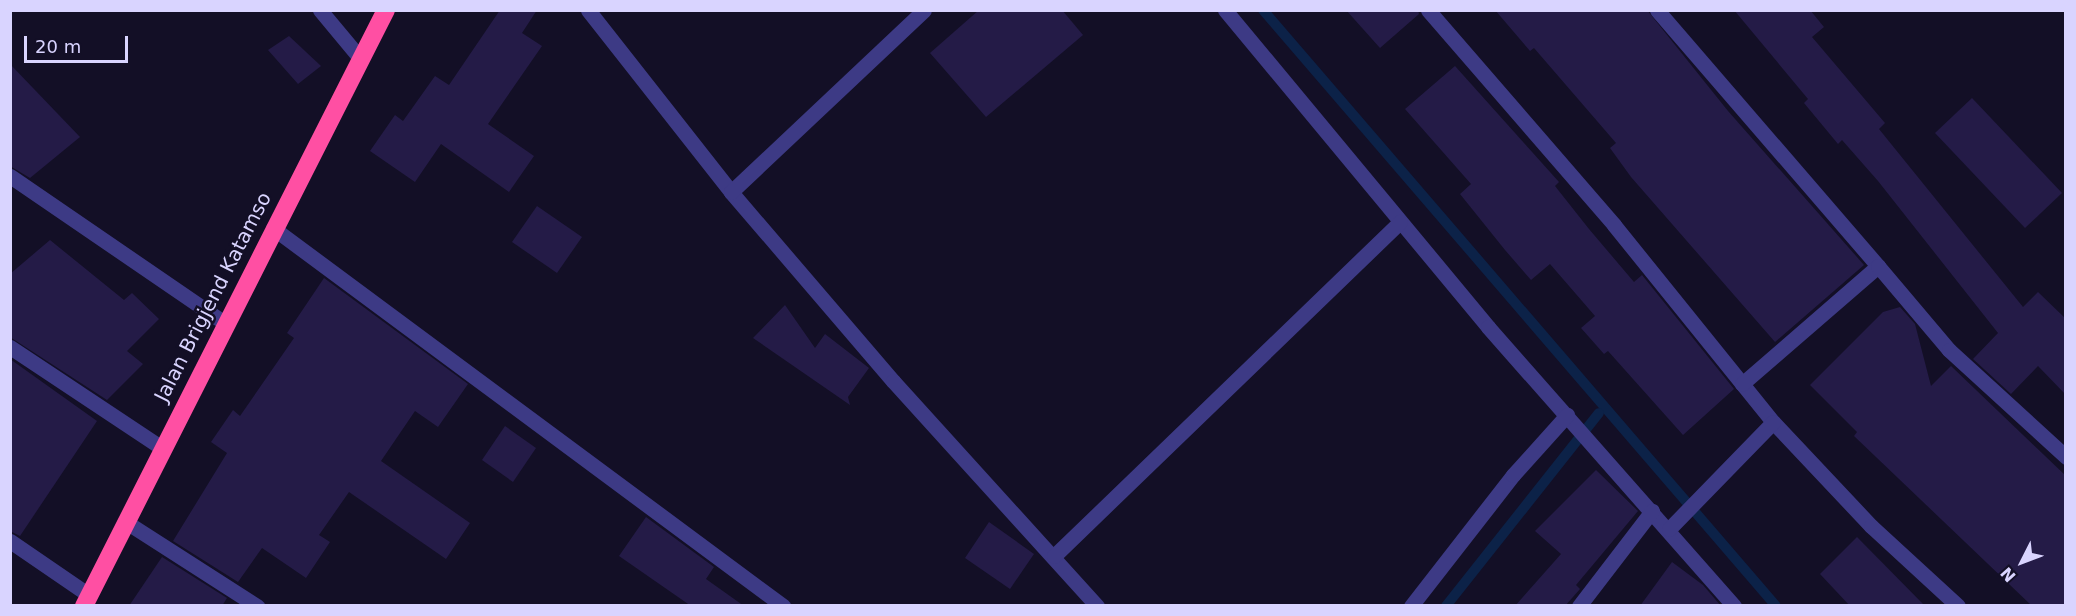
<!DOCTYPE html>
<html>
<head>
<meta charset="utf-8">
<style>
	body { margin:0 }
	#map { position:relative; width:2076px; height:616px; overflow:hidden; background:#130f26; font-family:"DejaVu Sans",sans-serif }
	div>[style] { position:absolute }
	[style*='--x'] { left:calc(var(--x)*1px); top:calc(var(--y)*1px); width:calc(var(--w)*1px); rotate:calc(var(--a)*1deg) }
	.stream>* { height:10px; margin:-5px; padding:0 5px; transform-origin:5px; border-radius:5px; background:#0c2248 }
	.building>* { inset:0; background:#241b47 }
	.street>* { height:15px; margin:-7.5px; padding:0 7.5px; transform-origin:7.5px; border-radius:7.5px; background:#3d3a85 }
	.highway>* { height:18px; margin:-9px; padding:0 9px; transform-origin:9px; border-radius:9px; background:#ff4fa3 }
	span { translate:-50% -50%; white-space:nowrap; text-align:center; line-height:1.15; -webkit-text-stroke:5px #130f26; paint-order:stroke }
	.street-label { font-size:20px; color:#d9d4ff }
	.frame { position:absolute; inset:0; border:12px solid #d9d4ff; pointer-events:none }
	.north { position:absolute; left:1992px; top:532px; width:60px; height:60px; -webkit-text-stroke:4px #130f26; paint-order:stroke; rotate:228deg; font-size:16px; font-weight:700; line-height:24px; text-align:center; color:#d9d4ff }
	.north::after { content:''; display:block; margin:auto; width:21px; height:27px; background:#d9d4ff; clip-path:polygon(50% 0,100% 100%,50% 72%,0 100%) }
	.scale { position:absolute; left:24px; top:36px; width:104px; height:27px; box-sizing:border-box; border:3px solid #d9d4ff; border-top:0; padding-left:8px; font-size:18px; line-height:21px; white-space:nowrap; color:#d9d4ff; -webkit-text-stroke:4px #130f26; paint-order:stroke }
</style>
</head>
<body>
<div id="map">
	<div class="stream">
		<i style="--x:1263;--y:10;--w:786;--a:49.28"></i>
		<i style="--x:1446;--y:606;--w:246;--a:-51.6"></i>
	</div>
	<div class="building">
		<i style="clip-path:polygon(500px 10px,537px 10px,522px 33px,542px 46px,488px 124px,534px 156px,509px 192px,441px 144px,415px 182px,370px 151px,395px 115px,403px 121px,435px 76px,449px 85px)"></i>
		<i style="clip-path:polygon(979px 10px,1062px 10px,1083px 35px,986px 117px,930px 53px)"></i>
		<i style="clip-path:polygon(1346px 10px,1418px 10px,1419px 14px,1380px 48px)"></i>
		<i style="clip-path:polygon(1495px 10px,1647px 10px,1728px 111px,1864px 265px,1775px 342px,1631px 177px,1610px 148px,1616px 143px,1534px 48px,1530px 51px)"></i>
		<i style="clip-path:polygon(1734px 10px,1810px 10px,1824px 27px,1812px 37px,1885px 123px,1879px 129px,2023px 307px,2038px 292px,2066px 319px,2066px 395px,2038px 366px,2011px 394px,1973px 359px,1998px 333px,1878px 181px,1842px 140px,1838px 144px,1804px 103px,1808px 99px)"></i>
		<i style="clip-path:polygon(289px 36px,321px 66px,298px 84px,268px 50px)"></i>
		<i style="clip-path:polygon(10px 64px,80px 137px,30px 178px,10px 166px)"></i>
		<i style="clip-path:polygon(1455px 66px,1559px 182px,1555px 186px,1589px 229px,1634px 282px,1642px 275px,1734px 389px,1683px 435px,1608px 351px,1604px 354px,1581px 328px,1595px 316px,1550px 264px,1531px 280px,1505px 250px,1460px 194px,1471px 184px,1405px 109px)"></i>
		<i style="clip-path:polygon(1972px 98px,2062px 193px,2025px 228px,1935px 133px)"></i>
		<i style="clip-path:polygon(537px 206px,582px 237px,557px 273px,512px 242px)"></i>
		<i style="clip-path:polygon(50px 240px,124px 300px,132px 293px,159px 319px,127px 351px,143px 364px,107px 400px,10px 337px,10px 274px)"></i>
		<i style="clip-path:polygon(324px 278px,468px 384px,438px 427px,415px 411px,381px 461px,470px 523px,446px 559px,349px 492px,319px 535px,330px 542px,306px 578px,262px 548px,238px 582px,173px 541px,227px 453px,211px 442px,233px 410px,240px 416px,294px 338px,287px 333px)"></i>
		<i style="clip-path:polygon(785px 305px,815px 348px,825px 334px,869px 368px,848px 397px,850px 405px,753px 338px)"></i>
		<i style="clip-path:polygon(1900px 307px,1915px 324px,1931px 386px,1951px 366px,2066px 476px,2066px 606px,2032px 606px,1854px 436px,1857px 432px,1810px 385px,1883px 312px)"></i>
		<i style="clip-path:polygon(10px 359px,97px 421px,20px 536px,10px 531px)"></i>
		<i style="clip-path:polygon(505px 426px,536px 448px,513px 482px,482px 460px)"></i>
		<i style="clip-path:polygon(1596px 470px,1638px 511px,1576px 585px,1580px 589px,1565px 606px,1515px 606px,1561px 554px,1535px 531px)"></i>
		<i style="clip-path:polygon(646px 517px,714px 567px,706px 579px,744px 606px,691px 606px,619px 556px)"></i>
		<i style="clip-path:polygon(989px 522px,1034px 554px,1010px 589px,965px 558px)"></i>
		<i style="clip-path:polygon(1857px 537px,1925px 606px,1850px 606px,1820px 574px)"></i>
		<i style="clip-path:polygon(162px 557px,227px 598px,222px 606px,129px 606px)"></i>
		<i style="clip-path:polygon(1672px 562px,1703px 585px,1721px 606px,1640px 606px)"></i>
	</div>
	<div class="street">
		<i style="--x:320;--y:10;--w:62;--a:50.2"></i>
		<i style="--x:588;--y:10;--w:231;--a:51.8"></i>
		<i style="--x:731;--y:192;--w:249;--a:49.4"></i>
		<i style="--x:893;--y:381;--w:304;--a:47.8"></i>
		<i style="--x:1225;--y:10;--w:412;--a:50.3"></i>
		<i style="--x:1488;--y:327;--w:372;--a:48.6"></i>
		<i style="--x:1428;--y:10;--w:284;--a:49.1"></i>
		<i style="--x:1614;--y:225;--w:253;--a:51.1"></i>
		<i style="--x:1773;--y:422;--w:143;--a:46.7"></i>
		<i style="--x:1871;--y:526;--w:118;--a:42.6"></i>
		<i style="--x:1657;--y:10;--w:338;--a:49.2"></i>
		<i style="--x:1878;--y:266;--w:180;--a:139.1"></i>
		<i style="--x:10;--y:176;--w:260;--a:34.4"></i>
		<i style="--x:731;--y:192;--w:265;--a:-43.3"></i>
		<i style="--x:273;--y:228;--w:635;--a:36.54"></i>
		<i style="--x:1878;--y:266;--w:110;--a:49.8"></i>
		<i style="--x:1949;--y:350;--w:159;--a:42.4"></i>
		<i style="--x:10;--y:347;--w:182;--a:33.6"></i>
		<i style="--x:126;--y:522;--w:156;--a:32.7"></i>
		<i style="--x:1669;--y:529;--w:149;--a:-45.8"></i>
		<i style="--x:10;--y:541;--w:96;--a:34.4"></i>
		<i style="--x:1054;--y:556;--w:481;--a:-44"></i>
		<i style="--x:1411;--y:606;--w:166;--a:-52.1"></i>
		<i style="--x:1513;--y:475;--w:81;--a:-48"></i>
		<i style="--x:1579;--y:606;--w:120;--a:-52.5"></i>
	</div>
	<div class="highway">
		<i style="--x:84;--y:606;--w:668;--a:-63.13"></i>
	</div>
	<div class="street-label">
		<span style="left:213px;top:297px;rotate:-63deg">Jalan Brigjend Katamso</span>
	</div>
	<div class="frame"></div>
	<div class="north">N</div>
	<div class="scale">20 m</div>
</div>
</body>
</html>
